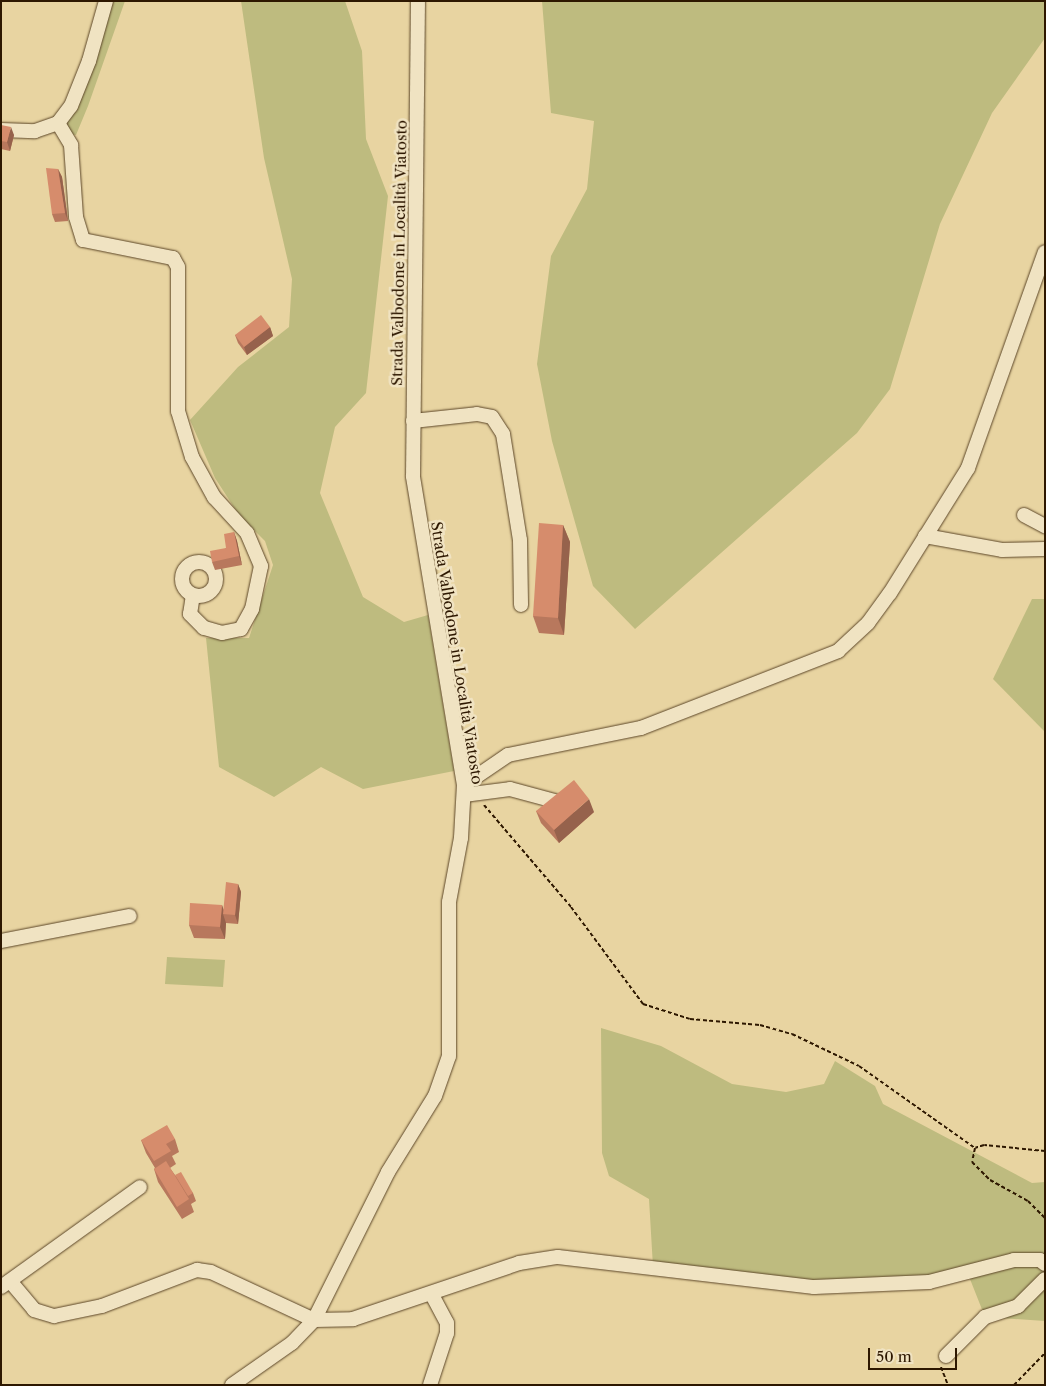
<!DOCTYPE html>
<html>
<head>
<meta charset="utf-8">
<style>
	body { margin:0 }
	#map { position:relative; width:1046px; height:1386px; overflow:hidden; background:#e8d4a1; font-family:"Libre Caslon Text",serif }
	div>[style] { position:absolute }
	[style*='--x'] { left:calc(var(--x)*1px); top:calc(var(--y)*1px); width:calc(var(--w)*1px); rotate:calc(var(--a)*1deg) }
	.green>* { inset:0; background:#bebb7f }
	.path>* { height:2px; margin-top:-1px; transform-origin:0; background:repeating-linear-gradient(90deg,#2d1700 0 4px,transparent 0 6.5px) }
	.roads { filter:drop-shadow(0 0 1px #5c4628) drop-shadow(0 0 1px #5c4628) }
	.minor>* { height:14px; margin:-7px; padding:0 7px; transform-origin:7px; border-radius:7px; background:#f0e3c2 }
	.minor>.ring { margin:-7px; padding:0; box-sizing:content-box; background:none; border:14px solid #f0e3c2; border-radius:50% }
	.wall>* { inset:0; background:#b8785d }
	.shaded-wall>* { inset:0; background:#96624c }
	.building>* { inset:0; background:#d68c6c }
	span { translate:-50% -50%; white-space:nowrap; text-align:center; line-height:1.15; -webkit-text-stroke:5px #f0e3c2; paint-order:stroke }
	.street-label { font-size:15px; color:#2d1700 }
	.frame { position:absolute; inset:0; border:2px solid #2d1700; pointer-events:none }
	.scale { position:absolute; left:868px; top:1348px; width:89px; height:22px; box-sizing:border-box; border:2px solid #2d1700; border-top:0; padding-left:6px; font-size:15px; line-height:18px; white-space:nowrap; color:#2d1700; -webkit-text-stroke:4px #f0e3c2; paint-order:stroke }
</style>
</head>
<body>
<div id="map">
	<div class="green">
		<i style="clip-path:polygon(112px 1px,125px 1px,88px 106px,76px 135px,71px 134px,64px 125px,84px 92px)"></i>
		<i style="clip-path:polygon(241px 1px,345px 1px,362px 51px,366px 139px,388px 196px,366px 393px,335px 427px,320px 493px,363px 597px,404px 622px,428px 615px,454px 771px,363px 789px,321px 767px,274px 797px,219px 767px,206px 638px,249px 638px,273px 565px,265px 541px,239px 515px,215px 478px,190px 420px,238px 367px,289px 327px,292px 279px,264px 158px)"></i>
		<i style="clip-path:polygon(542px 1px,1045px 1px,1045px 38px,992px 113px,940px 224px,890px 389px,857px 433px,635px 629px,593px 586px,552px 441px,537px 364px,551px 256px,587px 189px,594px 121px,551px 113px)"></i>
		<i style="clip-path:polygon(1032px 599px,1045px 599px,1045px 732px,993px 679px)"></i>
		<i style="clip-path:polygon(167px 957px,225px 960px,223px 987px,165px 984px)"></i>
		<i style="clip-path:polygon(601px 1028px,661px 1046px,732px 1084px,786px 1092px,824px 1084px,835px 1061px,875px 1086px,883px 1104px,1032px 1183px,1045px 1182px,1045px 1321px,985px 1317px,968px 1274px,860px 1286px,653px 1267px,649px 1199px,609px 1176px,602px 1153px)"></i>
	</div>
	<div class="path">
		<i style="--x:484;--y:805;--w:134;--a:49.5"></i>
		<i style="--x:571;--y:907;--w:121;--a:53.4"></i>
		<i style="--x:643;--y:1004;--w:49;--a:17.7"></i>
		<i style="--x:690;--y:1019;--w:70;--a:4.9"></i>
		<i style="--x:760;--y:1025;--w:33;--a:16"></i>
		<i style="--x:792;--y:1034;--w:74;--a:25.5"></i>
		<i style="--x:859;--y:1066;--w:142;--a:35.3"></i>
		<i style="--x:1045;--y:1151;--w:61;--a:-174.4"></i>
		<i style="--x:984;--y:1145;--w:9;--a:162"></i>
		<i style="--x:975;--y:1148;--w:14;--a:102"></i>
		<i style="--x:972;--y:1162;--w:25;--a:45"></i>
		<i style="--x:990;--y:1180;--w:43;--a:28.9"></i>
		<i style="--x:1028;--y:1201;--w:24;--a:45"></i>
		<i style="--x:941;--y:1367;--w:19;--a:69"></i>
		<i style="--x:1014;--y:1385;--w:45;--a:-45.9"></i>
	</div>
	<div class="roads">
		<div class="minor">
			<i style="--x:58;--y:123;--w:26;--a:59"></i>
			<i style="--x:71;--y:145;--w:72;--a:86"></i>
			<i style="--x:76;--y:217;--w:24;--a:73"></i>
			<i style="--x:83;--y:240;--w:92;--a:11.3"></i>
			<i style="--x:173;--y:258;--w:10;--a:61"></i>
			<i style="--x:178;--y:267;--w:144;--a:90"></i>
			<i style="--x:178;--y:411;--w:48;--a:73.1"></i>
			<i style="--x:192;--y:457;--w:46;--a:61.2"></i>
			<i style="--x:214;--y:497;--w:49;--a:47.5"></i>
			<i style="--x:247;--y:533;--w:36;--a:67"></i>
			<i style="--x:261;--y:566;--w:44;--a:101.8"></i>
			<i style="--x:252;--y:609;--w:23;--a:119"></i>
			<i style="--x:241;--y:629;--w:19;--a:168"></i>
			<i style="--x:222;--y:633;--w:19;--a:-164"></i>
			<i style="--x:204;--y:628;--w:20;--a:-135"></i>
			<i style="--x:190;--y:614;--w:18;--a:-81"></i>
			<i style="--x:1;--y:130;--w:34;--a:2"></i>
			<i style="--x:35;--y:131;--w:24;--a:-19"></i>
			<i style="--x:58;--y:123;--w:21;--a:-53"></i>
			<i style="--x:71;--y:106;--w:48;--a:-68.2"></i>
			<i style="--x:89;--y:61;--w:62;--a:-74.2"></i>
			<i style="--x:413;--y:421;--w:64;--a:-6.2"></i>
			<i style="--x:477;--y:414;--w:15;--a:11"></i>
			<i style="--x:492;--y:417;--w:20;--a:57"></i>
			<i style="--x:503;--y:434;--w:107;--a:80.9"></i>
			<i style="--x:520;--y:540;--w:65;--a:89.1"></i>
			<i style="--x:1024;--y:515;--w:24;--a:28"></i>
			<i style="--x:925;--y:536;--w:78;--a:10.3"></i>
			<i style="--x:1002;--y:550;--w:43;--a:-1.3"></i>
			<i class="ring" style="left:182px;top:562px;width:20px;height:20px"></i>
			<i style="--x:464;--y:785;--w:53;--a:-34.3"></i>
			<i style="--x:508;--y:755;--w:136;--a:-11.5"></i>
			<i style="--x:641;--y:728;--w:212;--a:-21.3"></i>
			<i style="--x:838;--y:651;--w:41;--a:-43"></i>
			<i style="--x:868;--y:623;--w:37;--a:-54"></i>
			<i style="--x:890;--y:593;--w:147;--a:-58"></i>
			<i style="--x:968;--y:468;--w:229;--a:-70.4"></i>
			<i style="--x:464;--y:795;--w:46;--a:-7.4"></i>
			<i style="--x:510;--y:789;--w:50;--a:15.2"></i>
			<i style="--x:1;--y:941;--w:131;--a:-11"></i>
			<i style="--x:10;--y:1281;--w:38;--a:50"></i>
			<i style="--x:34;--y:1310;--w:21;--a:17"></i>
			<i style="--x:54;--y:1316;--w:49;--a:-11.8"></i>
			<i style="--x:102;--y:1306;--w:102;--a:-20.8"></i>
			<i style="--x:197;--y:1270;--w:14;--a:8"></i>
			<i style="--x:211;--y:1272;--w:114;--a:25"></i>
			<i style="--x:314;--y:1320;--w:39;--a:-1"></i>
			<i style="--x:353;--y:1319;--w:175;--a:-18.6"></i>
			<i style="--x:519;--y:1263;--w:39;--a:-9"></i>
			<i style="--x:558;--y:1257;--w:258;--a:6.7"></i>
			<i style="--x:814;--y:1287;--w:115;--a:-2.5"></i>
			<i style="--x:929;--y:1282;--w:88;--a:-14.5"></i>
			<i style="--x:1014;--y:1260;--w:26;--a:0"></i>
			<i style="--x:1040;--y:1260;--w:6;--a:39"></i>
			<i style="--x:1;--y:1287;--w:171;--a:-35.7"></i>
			<i style="--x:946;--y:1356;--w:55;--a:-45"></i>
			<i style="--x:985;--y:1317;--w:35;--a:-18"></i>
			<i style="--x:1018;--y:1306;--w:38;--a:-45"></i>
			<i style="--x:232;--y:1385;--w:73;--a:-35"></i>
			<i style="--x:292;--y:1343;--w:32;--a:-46"></i>
			<i style="--x:314;--y:1320;--w:165;--a:-63.4"></i>
			<i style="--x:388;--y:1172;--w:89;--a:-58.3"></i>
			<i style="--x:435;--y:1096;--w:42;--a:-70.7"></i>
			<i style="--x:449;--y:1056;--w:154;--a:-90"></i>
			<i style="--x:449;--y:902;--w:65;--a:-79.4"></i>
			<i style="--x:461;--y:838;--w:53;--a:-86.8"></i>
			<i style="--x:464;--y:785;--w:313;--a:-99.4"></i>
			<i style="--x:413;--y:476;--w:475;--a:-89.4"></i>
			<i style="--x:430;--y:1385;--w:55;--a:-71.9"></i>
			<i style="--x:447;--y:1333;--w:10;--a:-90"></i>
			<i style="--x:447;--y:1323;--w:32;--a:-118"></i>
		</div>
	</div>
	<div class="wall">
		<i style="clip-path:polygon(1px 125px,14px 135px,10px 151px,1px 149px)"></i>
		<i style="clip-path:polygon(58px 169px,62px 177px,68px 221px,55px 222px,52px 214px)"></i>
		<i style="clip-path:polygon(270px 327px,273px 336px,247px 355px,238px 343px,235px 335px)"></i>
		<i style="clip-path:polygon(563px 525px,570px 542px,564px 635px,539px 633px,533px 616px)"></i>
		<i style="clip-path:polygon(234px 532px,237px 541px,242px 565px,215px 570px,212px 562px,226px 548px)"></i>
		<i style="clip-path:polygon(536px 811px,594px 812px,559px 843px,541px 823px)"></i>
		<i style="clip-path:polygon(238px 884px,241px 892px,238px 924px,226px 923px,225px 939px,194px 938px,189px 925px,222px 905px,223px 910px)"></i>
		<i style="clip-path:polygon(175px 1139px,179px 1152px,172px 1156px,176px 1164px,170px 1168px,175px 1175px,193px 1193px,196px 1201px,191px 1204px,194px 1212px,182px 1219px,158px 1182px,154px 1169px,155px 1168px,146px 1153px,141px 1140px)"></i>
	</div>
	<div class="shaded-wall">
		<i style="clip-path:polygon(11px 127px,14px 135px,10px 151px,7px 142px)"></i>
		<i style="clip-path:polygon(58px 169px,62px 177px,68px 221px,65px 213px)"></i>
		<i style="clip-path:polygon(270px 327px,273px 336px,247px 355px,244px 347px)"></i>
		<i style="clip-path:polygon(563px 525px,570px 542px,564px 635px,558px 618px)"></i>
		<i style="clip-path:polygon(234px 532px,237px 541px,242px 565px,239px 556px)"></i>
		<i style="clip-path:polygon(589px 799px,594px 812px,559px 843px,554px 830px)"></i>
		<i style="clip-path:polygon(238px 884px,241px 892px,238px 924px,235px 915px)"></i>
		<i style="clip-path:polygon(222px 905px,225px 914px,223px 914px,226px 923px,225px 939px,220px 927px)"></i>
	</div>
	<div class="building">
		<i style="clip-path:polygon(1px 125px,11px 127px,7px 142px,1px 141px)"></i>
		<i style="clip-path:polygon(46px 168px,58px 169px,65px 213px,52px 214px)"></i>
		<i style="clip-path:polygon(261px 315px,270px 327px,244px 347px,235px 335px)"></i>
		<i style="clip-path:polygon(539px 523px,563px 525px,558px 618px,533px 616px)"></i>
		<i style="clip-path:polygon(234px 532px,239px 556px,212px 562px,210px 551px,226px 548px,224px 534px)"></i>
		<i style="clip-path:polygon(574px 780px,589px 799px,554px 830px,536px 811px)"></i>
		<i style="clip-path:polygon(226px 882px,238px 884px,235px 915px,223px 914px)"></i>
		<i style="clip-path:polygon(190px 903px,222px 905px,220px 927px,189px 925px)"></i>
		<i style="clip-path:polygon(167px 1125px,175px 1139px,166px 1144px,171px 1151px,154px 1161px,141px 1140px)"></i>
		<i style="clip-path:polygon(166px 1161px,189px 1199px,177px 1207px,154px 1169px)"></i>
		<i style="clip-path:polygon(181px 1172px,193px 1193px,188px 1196px,175px 1175px)"></i>
	</div>
	<div class="street-label">
		<span style="left:399px;top:253px;rotate:-89deg">Strada Valbodone in Località Viatosto</span>
		<span style="left:457px;top:653px;rotate:81deg">Strada Valbodone in Località Viatosto</span>
	</div>
	<div class="frame"></div>
	<div class="scale">50 m</div>
</div>
</body>
</html>
